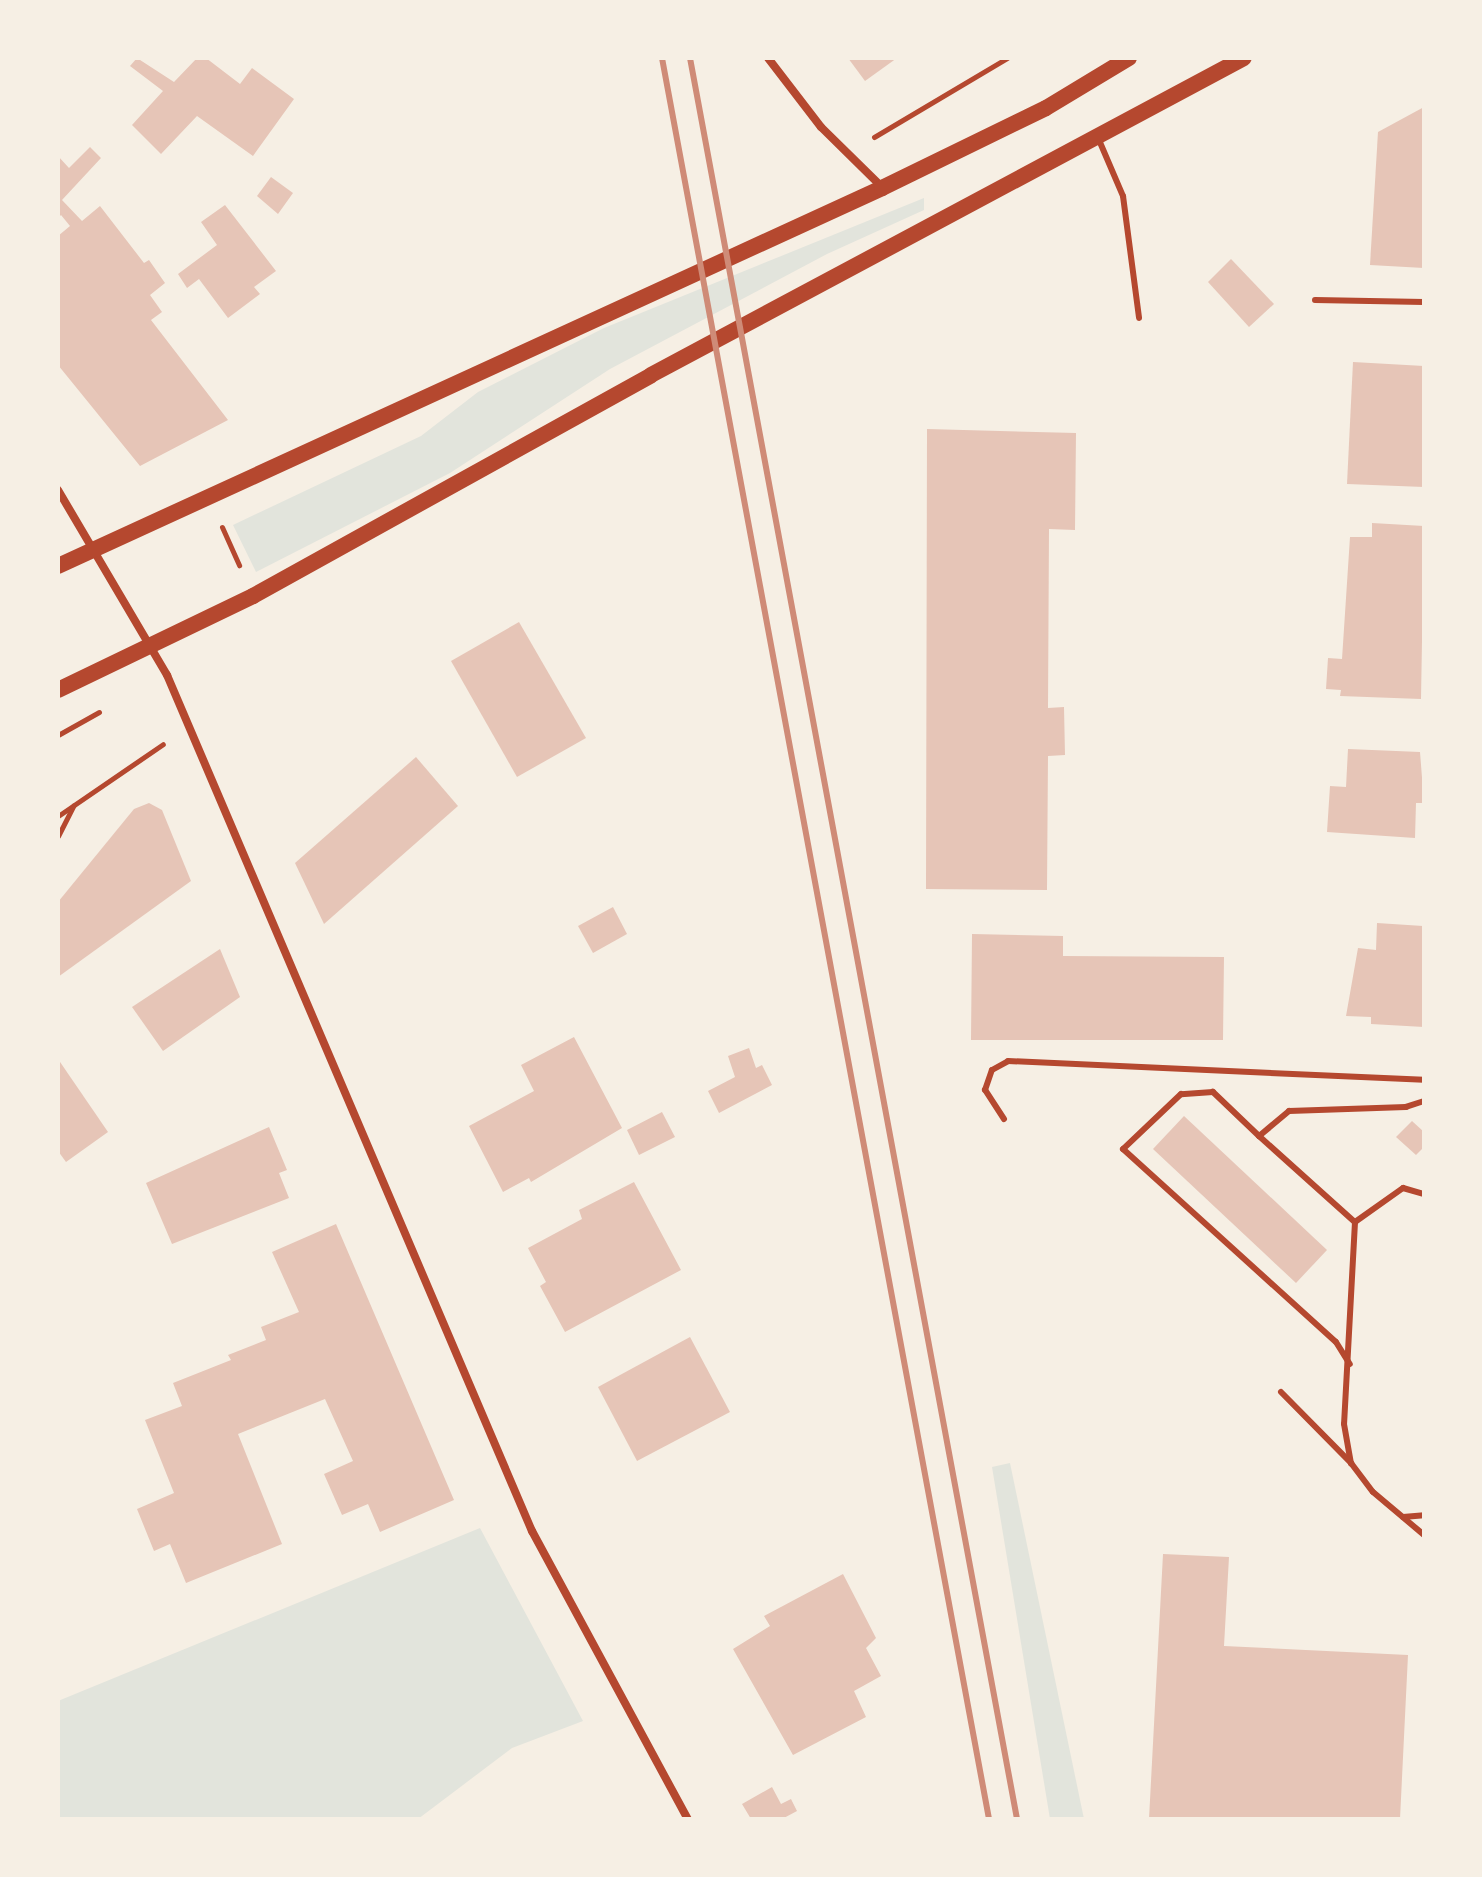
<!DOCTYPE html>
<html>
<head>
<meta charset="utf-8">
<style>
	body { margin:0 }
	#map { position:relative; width:1482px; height:1877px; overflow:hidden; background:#f6efe4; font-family:Karla,sans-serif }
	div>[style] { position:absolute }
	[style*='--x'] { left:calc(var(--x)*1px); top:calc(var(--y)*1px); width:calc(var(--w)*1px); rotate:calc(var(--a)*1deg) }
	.green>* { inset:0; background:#e2e4dc }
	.building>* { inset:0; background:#e6c5b7 }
	.path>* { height:5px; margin:-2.5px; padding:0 2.5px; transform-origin:2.5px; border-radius:2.5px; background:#b5482f }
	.service>* { height:6px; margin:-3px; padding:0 3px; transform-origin:3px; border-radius:3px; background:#b5482f }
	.minor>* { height:8px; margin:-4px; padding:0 4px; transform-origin:4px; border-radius:4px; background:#b5482f }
	.secondary>* { height:16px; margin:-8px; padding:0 8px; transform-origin:8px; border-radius:8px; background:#b5482f }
	.rail>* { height:6px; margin:-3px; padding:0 3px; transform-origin:3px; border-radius:3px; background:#cf8b77 }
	span { translate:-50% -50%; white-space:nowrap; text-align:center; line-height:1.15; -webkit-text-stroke:8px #f6efe4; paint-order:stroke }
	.frame { position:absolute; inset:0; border:60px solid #f6efe4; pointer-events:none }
</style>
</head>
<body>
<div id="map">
	<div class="green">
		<i style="clip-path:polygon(924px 198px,924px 210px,827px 254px,610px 369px,450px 473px,256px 572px,233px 525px,421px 436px,478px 392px,604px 328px)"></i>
		<i style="clip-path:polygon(1010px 1463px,1084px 1819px,1050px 1819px,992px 1467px)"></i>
		<i style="clip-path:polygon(480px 1528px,583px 1721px,512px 1748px,418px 1819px,58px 1819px,58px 1701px)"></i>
	</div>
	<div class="building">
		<i style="clip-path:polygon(137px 58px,174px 82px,197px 58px,206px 58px,240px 84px,252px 68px,294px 99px,253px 156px,197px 116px,161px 154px,132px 125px,163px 91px,130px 66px)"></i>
		<i style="clip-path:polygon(848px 58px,897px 58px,865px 81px)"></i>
		<i style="clip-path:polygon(1424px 107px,1424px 268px,1370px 265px,1378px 132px)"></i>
		<i style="clip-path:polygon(90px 147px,101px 158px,62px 200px,82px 221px,100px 206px,144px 263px,149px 260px,165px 283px,150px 295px,162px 312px,151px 320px,228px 420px,140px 466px,58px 365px,58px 236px,70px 226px,61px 215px,58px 218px,58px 156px,69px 168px)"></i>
		<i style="clip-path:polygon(271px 177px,293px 193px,278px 214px,257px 196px)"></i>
		<i style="clip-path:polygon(225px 205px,276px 271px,254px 287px,260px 294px,228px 318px,199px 279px,187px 288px,178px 274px,217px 245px,201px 222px)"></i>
		<i style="clip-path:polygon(1231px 259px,1274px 304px,1249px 327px,1208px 282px)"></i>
		<i style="clip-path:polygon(1353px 362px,1424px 366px,1424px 487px,1347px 484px)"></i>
		<i style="clip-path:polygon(927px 429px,1076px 433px,1075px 530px,1049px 529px,1048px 708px,1064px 707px,1065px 755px,1048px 756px,1047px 890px,926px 889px)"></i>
		<i style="clip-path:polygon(1372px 523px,1424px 526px,1421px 699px,1340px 696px,1341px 690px,1326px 689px,1328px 658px,1342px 659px,1350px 537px,1372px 537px)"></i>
		<i style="clip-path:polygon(519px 622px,586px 738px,517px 777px,451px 661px)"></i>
		<i style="clip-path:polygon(1348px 749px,1420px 752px,1424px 803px,1416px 803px,1415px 838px,1327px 832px,1330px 786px,1346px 787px)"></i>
		<i style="clip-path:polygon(416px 757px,458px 806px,324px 924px,295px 863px)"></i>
		<i style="clip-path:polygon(149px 803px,162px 810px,191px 881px,58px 977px,58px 902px,134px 809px)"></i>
		<i style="clip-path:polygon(613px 907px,627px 934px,593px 953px,578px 926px)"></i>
		<i style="clip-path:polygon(1377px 923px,1423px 926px,1424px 1027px,1371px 1024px,1371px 1017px,1346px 1016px,1358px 948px,1376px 950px)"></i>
		<i style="clip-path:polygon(972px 934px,1063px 936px,1063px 956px,1224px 957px,1223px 1040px,971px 1040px)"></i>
		<i style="clip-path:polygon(220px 949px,240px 997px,163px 1051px,132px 1007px)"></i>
		<i style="clip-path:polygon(574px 1037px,622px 1128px,531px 1182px,529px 1178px,503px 1192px,469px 1126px,534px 1091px,521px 1065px)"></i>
		<i style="clip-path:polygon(749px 1048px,756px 1068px,762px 1065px,772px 1085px,719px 1113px,708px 1091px,735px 1077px,728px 1056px)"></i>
		<i style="clip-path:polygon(58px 1059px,108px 1132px,66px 1162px,58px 1151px)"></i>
		<i style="clip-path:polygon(662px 1112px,675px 1137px,639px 1155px,627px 1130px)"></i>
		<i style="clip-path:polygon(1184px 1116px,1327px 1250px,1296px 1283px,1153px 1149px)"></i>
		<i style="clip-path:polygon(1412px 1121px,1424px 1132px,1424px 1147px,1416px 1155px,1396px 1137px)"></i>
		<i style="clip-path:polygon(269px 1127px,287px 1170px,279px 1173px,289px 1198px,172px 1244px,146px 1183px)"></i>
		<i style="clip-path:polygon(634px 1182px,681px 1270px,565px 1332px,540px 1286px,546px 1282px,528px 1248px,582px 1219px,579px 1210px)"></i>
		<i style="clip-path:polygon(336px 1224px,454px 1500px,380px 1532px,368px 1504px,342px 1515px,324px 1474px,353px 1461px,325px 1399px,238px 1434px,282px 1544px,186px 1583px,170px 1544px,154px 1551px,137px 1509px,174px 1493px,145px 1420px,182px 1406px,173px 1383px,231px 1360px,228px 1355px,266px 1340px,261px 1327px,299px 1312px,272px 1252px)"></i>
		<i style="clip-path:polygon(690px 1337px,730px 1412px,637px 1461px,598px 1387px)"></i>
		<i style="clip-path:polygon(1163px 1554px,1229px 1557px,1224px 1646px,1408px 1655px,1400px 1819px,1149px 1819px)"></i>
		<i style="clip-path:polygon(843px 1574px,876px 1638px,866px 1648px,881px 1676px,854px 1691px,866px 1717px,793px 1755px,733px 1649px,770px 1626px,764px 1616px)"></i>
		<i style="clip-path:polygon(772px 1787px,781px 1804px,791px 1799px,797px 1811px,782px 1819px,751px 1819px,742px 1804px)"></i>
	</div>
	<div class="path">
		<i style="--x:874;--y:137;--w:155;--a:-30.7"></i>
		<i style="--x:222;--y:527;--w:42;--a:65.9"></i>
		<i style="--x:58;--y:735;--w:47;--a:-29.3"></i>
		<i style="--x:58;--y:816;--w:127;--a:-34.4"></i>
		<i style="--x:58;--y:836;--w:34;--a:-63"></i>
	</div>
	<div class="service">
		<i style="--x:1099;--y:140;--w:61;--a:66.8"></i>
		<i style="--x:1123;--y:196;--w:123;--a:82.5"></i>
		<i style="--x:1315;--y:300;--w:109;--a:1.1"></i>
		<i style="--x:1424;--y:1101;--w:19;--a:162"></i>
		<i style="--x:1406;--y:1107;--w:117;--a:178"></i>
		<i style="--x:1289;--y:1111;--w:39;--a:140"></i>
		<i style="--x:1259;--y:1136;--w:129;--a:41.9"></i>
		<i style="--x:1355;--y:1222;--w:202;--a:93.1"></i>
		<i style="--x:1344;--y:1424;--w:40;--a:80"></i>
		<i style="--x:1351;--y:1463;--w:36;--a:53"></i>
		<i style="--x:1373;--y:1492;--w:67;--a:40.1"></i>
		<i style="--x:1004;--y:1119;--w:35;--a:-123"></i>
		<i style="--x:985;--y:1090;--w:21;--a:-71"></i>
		<i style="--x:992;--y:1070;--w:18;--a:-29"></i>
		<i style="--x:1008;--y:1061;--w:416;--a:2.6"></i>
		<i style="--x:1259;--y:1136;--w:64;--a:-136.3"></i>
		<i style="--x:1213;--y:1092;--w:32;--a:176"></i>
		<i style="--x:1181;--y:1094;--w:80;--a:136.5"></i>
		<i style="--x:1123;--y:1149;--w:287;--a:42.2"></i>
		<i style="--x:1336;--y:1342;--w:26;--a:58"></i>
		<i style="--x:1355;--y:1222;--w:59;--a:-35.3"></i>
		<i style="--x:1403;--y:1188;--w:22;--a:16"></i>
		<i style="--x:1281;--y:1392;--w:100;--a:45.4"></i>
		<i style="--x:1403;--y:1517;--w:21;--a:-5"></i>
	</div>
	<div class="minor">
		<i style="--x:768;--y:58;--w:87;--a:52.5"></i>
		<i style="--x:821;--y:127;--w:86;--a:44.5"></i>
		<i style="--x:58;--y:490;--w:215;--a:59.5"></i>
		<i style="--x:167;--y:675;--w:931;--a:66.91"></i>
		<i style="--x:532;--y:1531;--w:328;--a:61.6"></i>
	</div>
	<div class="secondary">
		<i style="--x:58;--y:566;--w:907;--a:-24.64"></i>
		<i style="--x:882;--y:188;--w:182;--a:-26"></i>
		<i style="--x:1046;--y:108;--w:97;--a:-31.1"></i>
		<i style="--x:58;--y:690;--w:216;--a:-25.7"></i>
		<i style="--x:253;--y:596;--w:455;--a:-29"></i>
		<i style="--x:651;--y:375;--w:672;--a:-28.13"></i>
	</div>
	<div class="rail">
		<i style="--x:662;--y:58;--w:1791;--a:79.48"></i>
		<i style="--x:690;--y:58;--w:1791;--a:79.48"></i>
	</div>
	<div class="frame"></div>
</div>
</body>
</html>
